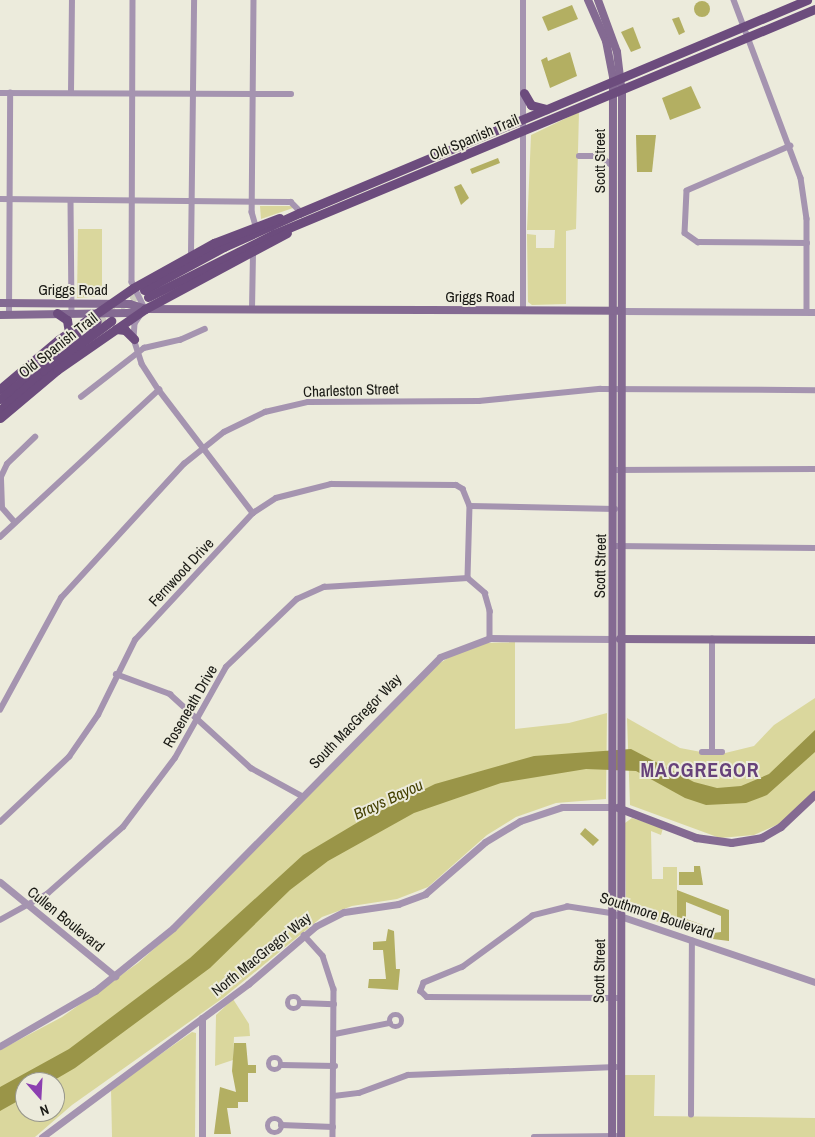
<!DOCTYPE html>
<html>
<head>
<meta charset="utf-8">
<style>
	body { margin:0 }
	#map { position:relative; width:815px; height:1137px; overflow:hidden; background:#ecebdc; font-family:"Archivo Narrow",sans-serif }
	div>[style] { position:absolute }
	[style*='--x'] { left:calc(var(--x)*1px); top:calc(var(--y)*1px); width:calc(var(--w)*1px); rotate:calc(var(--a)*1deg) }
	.green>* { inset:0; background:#dad79d }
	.water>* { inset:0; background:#9a9548 }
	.building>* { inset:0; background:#b3af62 }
	.round { border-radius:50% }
	.primary-tunnel>* { height:9px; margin-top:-4.5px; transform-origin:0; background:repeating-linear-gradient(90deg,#ccccbe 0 9px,transparent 0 13.5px) }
	.minor>* { height:5.5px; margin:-2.75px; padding:0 2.75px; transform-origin:2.75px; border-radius:2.75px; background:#a594b0 }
	.minor>.ring { margin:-2.75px; padding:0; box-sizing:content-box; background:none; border:5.5px solid #a594b0; border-radius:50% }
	.tertiary>* { height:7px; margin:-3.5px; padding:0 3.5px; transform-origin:3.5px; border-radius:3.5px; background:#a594b0 }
	.secondary>* { height:8px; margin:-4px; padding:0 4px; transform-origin:4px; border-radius:4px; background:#846a92 }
	.primary>* { height:9px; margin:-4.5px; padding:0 4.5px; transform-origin:4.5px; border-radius:4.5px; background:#6c4c7d }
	span { translate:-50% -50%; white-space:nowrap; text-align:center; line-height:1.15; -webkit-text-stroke:4px #ecebdc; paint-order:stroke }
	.street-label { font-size:15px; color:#191914 }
	.water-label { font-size:16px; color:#433f00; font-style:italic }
	.district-label { font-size:20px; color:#66417a; font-weight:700; letter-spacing:1px }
	.north { position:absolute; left:15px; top:1072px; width:50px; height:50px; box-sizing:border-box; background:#ecebdc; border:1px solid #98978c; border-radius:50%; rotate:161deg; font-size:14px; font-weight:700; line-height:20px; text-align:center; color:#191914 }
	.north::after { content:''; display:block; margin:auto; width:18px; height:22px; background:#8c3fb0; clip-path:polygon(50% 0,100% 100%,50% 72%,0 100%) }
</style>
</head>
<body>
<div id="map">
	<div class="green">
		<i style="clip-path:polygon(579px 112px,576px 229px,566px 231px,566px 304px,532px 305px,528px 302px,527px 234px,536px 235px,536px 248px,554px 248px,555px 230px,527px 230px,531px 135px)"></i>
		<i style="clip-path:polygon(260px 206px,293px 206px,293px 208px,261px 219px)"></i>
		<i style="clip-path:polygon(78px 229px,102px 229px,102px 296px,77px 298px)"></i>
		<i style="clip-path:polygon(evenodd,515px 642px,515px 729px,569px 723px,607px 713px,606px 799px,556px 803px,516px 817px,487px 835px,428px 887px,397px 899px,352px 906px,322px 917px,223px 998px,72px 1105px,35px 1137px,0 1137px,0 1050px,62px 1017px,138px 963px,182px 924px,433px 667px,460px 651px,486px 643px,515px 642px,25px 1082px,55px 1082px,55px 1112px,25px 1112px,25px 1082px)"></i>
		<i style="clip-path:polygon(815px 698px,815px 790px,783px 822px,754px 835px,720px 838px,630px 805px,627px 718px,680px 748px,717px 755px,754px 746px,774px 725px)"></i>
		<i style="clip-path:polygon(632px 818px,663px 828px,661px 835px,651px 831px,652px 879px,663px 879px,663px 867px,677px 867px,677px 929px,626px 910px,625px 823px)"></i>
		<i style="clip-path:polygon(233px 999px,249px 1024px,250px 1036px,234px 1037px,233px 1060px,215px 1066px,216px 1015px)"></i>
		<i style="clip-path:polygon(192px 1032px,196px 1033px,195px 1137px,112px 1137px,111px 1089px)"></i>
		<i style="clip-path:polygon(624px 1075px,655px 1075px,654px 1116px,815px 1118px,815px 1137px,625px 1137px)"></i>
	</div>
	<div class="water">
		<i style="clip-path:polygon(815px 730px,815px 752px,767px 795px,746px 803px,706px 805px,685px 798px,636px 771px,586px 769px,501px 783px,414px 813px,328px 861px,290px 890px,210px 968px,75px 1068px,51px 1082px,25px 1082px,25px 1097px,0 1111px,0 1087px,69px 1049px,190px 958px,303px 855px,360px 821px,435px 784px,534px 756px,631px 749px,694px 782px,717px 788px,741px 786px,769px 774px)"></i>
	</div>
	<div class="building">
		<i class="round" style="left:694px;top:1px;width:16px;height:16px"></i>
		<i style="clip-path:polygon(572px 5px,578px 19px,548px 31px,542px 17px)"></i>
		<i style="clip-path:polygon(679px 17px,685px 32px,679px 35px,672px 19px)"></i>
		<i style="clip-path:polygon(633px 27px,641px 48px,631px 52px,621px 32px)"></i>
		<i style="clip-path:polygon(570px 52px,577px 76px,550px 88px,541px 60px,547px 57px,548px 61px)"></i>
		<i style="clip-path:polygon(691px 86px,701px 108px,670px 120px,662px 98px)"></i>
		<i style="clip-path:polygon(636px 135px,656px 135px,652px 172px,637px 172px)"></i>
		<i style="clip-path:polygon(498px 158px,500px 163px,472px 174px,470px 169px)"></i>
		<i style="clip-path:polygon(461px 184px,469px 198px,461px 205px,454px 187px)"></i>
		<i style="clip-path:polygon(585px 828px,599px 840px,593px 846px,580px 834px)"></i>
		<i style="clip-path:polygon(694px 866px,700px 866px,703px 885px,679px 885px,679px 872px,694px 872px)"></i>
		<i style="clip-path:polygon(677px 890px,729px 910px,729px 941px,713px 939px,713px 933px,721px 932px,721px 916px,686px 902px,686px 919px,703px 925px,703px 934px,677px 927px)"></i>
		<i style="clip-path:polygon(388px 929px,394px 931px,396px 969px,400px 969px,398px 990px,368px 988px,369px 979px,386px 979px,383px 950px,373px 950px,373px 942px,386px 941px)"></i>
		<i style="clip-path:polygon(234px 1043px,246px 1043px,248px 1065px,256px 1065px,256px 1073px,248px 1073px,248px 1102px,238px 1102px,238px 1108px,227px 1108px,231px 1134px,214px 1134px,220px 1087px,236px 1092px,232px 1071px)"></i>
	</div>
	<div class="primary-tunnel">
		<i style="--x:97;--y:321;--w:56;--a:-33.4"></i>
	</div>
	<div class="minor">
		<i style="--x:133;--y:0;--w:282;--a:90.2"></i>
		<i style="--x:132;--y:282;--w:30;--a:64"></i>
		<i style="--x:145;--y:309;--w:18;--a:124"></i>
		<i style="--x:135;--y:324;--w:15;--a:94"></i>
		<i style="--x:134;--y:339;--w:26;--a:72"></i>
		<i style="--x:142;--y:364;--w:31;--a:57"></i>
		<i style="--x:159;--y:390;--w:155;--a:52.6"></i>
		<i style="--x:254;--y:0;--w:212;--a:90.5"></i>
		<i style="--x:252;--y:212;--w:15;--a:74"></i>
		<i style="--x:734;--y:0;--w:190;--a:69.4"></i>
		<i style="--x:801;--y:178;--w:41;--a:81.7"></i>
		<i style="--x:807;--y:219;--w:92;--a:90"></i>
		<i style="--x:0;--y:93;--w:291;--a:0.2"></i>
		<i style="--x:71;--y:93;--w:93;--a:-89.4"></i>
		<i style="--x:791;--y:146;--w:113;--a:156.6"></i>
		<i style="--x:687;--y:191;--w:42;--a:92.7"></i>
		<i style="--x:685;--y:233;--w:16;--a:35"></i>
		<i style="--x:698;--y:242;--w:109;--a:0.5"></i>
		<i style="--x:579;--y:156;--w:21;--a:0"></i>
		<i style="--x:600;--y:156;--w:16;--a:38"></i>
		<i style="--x:0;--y:199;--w:291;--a:0.6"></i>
		<i style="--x:291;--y:202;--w:16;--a:45"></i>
		<i style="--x:71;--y:200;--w:113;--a:89.5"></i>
		<i style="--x:191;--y:254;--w:254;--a:-89.3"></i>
		<i style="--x:252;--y:310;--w:59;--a:-89"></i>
		<i style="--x:523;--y:311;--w:311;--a:-90"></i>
		<i style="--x:9;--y:315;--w:222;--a:-89.7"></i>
		<i style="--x:81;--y:397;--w:80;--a:-37.9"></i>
		<i style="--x:144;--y:348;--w:37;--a:-13"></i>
		<i style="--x:180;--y:340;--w:27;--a:-24"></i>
		<i style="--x:614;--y:470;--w:201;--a:-0.3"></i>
		<i style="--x:470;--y:506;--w:145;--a:1.2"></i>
		<i style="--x:15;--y:523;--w:20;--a:-131"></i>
		<i style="--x:2;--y:508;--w:31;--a:-92"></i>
		<i style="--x:1;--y:477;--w:14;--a:-65"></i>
		<i style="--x:7;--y:464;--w:39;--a:-44"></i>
		<i style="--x:0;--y:537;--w:217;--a:-42.8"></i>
		<i style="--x:614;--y:546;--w:201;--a:0.6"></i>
		<i style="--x:468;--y:578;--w:23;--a:41"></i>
		<i style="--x:485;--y:593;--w:19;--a:74"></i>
		<i style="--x:490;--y:611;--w:27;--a:90"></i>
		<i style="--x:116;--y:674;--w:58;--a:20.3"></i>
		<i style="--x:170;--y:694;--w:110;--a:42.4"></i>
		<i style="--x:251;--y:768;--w:58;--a:28.8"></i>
		<i style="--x:0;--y:710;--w:128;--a:-61.4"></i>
		<i style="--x:61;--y:598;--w:182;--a:-47.5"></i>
		<i style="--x:184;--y:464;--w:51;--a:-38.7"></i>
		<i style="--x:224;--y:432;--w:46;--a:-26"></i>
		<i style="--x:265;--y:412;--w:44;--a:-13.1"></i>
		<i style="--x:308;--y:402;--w:171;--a:-0.3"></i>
		<i style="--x:479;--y:401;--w:122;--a:-5.7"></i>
		<i style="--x:600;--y:389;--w:215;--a:0.3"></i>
		<i style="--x:702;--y:752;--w:20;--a:0"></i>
		<i style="--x:712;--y:752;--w:113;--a:-90"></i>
		<i style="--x:0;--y:822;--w:95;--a:-43.3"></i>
		<i style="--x:69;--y:757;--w:51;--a:-55.4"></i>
		<i style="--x:98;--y:715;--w:84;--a:-63.7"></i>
		<i style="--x:135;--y:640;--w:173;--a:-47.1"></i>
		<i style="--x:253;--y:513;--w:27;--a:-33"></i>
		<i style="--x:276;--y:498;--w:57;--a:-14.3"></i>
		<i style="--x:331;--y:484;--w:125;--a:0.5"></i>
		<i style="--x:456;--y:485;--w:8;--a:30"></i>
		<i style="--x:463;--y:489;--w:18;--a:68"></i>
		<i style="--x:470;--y:506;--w:72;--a:91.6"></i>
		<i style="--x:614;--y:914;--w:47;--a:-171.3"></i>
		<i style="--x:568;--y:907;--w:36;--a:166"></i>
		<i style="--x:533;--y:916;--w:87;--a:143.9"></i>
		<i style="--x:463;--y:967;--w:42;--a:157.7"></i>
		<i style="--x:424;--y:983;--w:9;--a:111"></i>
		<i style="--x:421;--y:991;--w:8;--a:45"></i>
		<i style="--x:427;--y:997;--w:194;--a:0.3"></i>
		<i style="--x:0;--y:920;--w:54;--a:-29"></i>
		<i style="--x:47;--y:894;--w:101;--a:-41.4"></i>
		<i style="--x:123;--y:827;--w:86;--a:-53"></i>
		<i style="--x:175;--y:758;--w:104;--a:-60.7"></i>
		<i style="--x:226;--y:667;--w:98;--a:-43.8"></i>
		<i style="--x:297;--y:599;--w:30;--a:-24"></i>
		<i style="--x:324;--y:587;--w:144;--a:-3.6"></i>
		<i style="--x:304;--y:935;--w:28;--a:48"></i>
		<i style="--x:323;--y:956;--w:35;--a:72"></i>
		<i style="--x:334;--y:989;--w:148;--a:90.4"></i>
		<i class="ring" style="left:288px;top:997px;width:6.5px;height:6.5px"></i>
		<i style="--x:301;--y:1003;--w:33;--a:2"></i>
		<i class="ring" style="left:390px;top:1015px;width:6.5px;height:6.5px"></i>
		<i style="--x:335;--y:1034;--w:56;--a:-11.3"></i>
		<i class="ring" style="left:269px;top:1058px;width:6.5px;height:6.5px"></i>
		<i style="--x:281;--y:1065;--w:54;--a:1.1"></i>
		<i style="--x:334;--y:1096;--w:25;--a:-7"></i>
		<i style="--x:359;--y:1093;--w:52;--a:-20.2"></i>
		<i style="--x:408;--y:1075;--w:208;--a:-2.2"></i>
		<i style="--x:691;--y:1115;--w:174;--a:-89.7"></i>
		<i class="ring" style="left:268px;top:1119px;width:8.5px;height:8.5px"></i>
		<i style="--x:281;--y:1125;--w:52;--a:2.2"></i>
		<i style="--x:534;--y:1137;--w:82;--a:-0.7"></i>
	</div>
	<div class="tertiary">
		<i style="--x:622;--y:311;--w:193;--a:0.3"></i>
		<i style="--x:0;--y:882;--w:149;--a:39.3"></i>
		<i style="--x:614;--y:914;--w:212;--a:18.7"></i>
		<i style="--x:202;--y:1018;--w:119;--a:90"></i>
		<i style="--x:0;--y:1046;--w:110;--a:-30.1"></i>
		<i style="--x:95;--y:991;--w:100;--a:-38.9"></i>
		<i style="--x:173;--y:928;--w:380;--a:-45.4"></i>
		<i style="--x:440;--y:657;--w:53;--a:-20.8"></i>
		<i style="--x:490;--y:638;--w:123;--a:0.5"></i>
		<i style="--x:42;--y:1137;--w:257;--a:-36.6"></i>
		<i style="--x:248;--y:984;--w:89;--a:-40.5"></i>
		<i style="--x:316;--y:926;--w:31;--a:-27"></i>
		<i style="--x:344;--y:912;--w:55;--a:-8.4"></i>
		<i style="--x:398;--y:904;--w:29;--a:-20"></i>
		<i style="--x:425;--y:894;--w:79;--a:-40.9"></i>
		<i style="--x:485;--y:842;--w:41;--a:-31"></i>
		<i style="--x:520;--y:821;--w:44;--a:-18.4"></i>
		<i style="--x:562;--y:807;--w:51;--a:0"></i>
	</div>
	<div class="secondary">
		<i style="--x:588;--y:0;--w:45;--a:66.3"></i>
		<i style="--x:606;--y:41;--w:37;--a:79"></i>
		<i style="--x:613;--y:77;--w:1060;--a:90.05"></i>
		<i style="--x:598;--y:0;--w:55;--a:69.9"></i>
		<i style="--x:617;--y:52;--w:42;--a:83.2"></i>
		<i style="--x:622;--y:94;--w:1043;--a:90.05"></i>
		<i style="--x:0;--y:303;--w:130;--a:0.4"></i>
		<i style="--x:130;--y:304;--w:14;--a:17"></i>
		<i style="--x:0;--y:315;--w:128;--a:-0.9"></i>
		<i style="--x:128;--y:313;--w:17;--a:-13"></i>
		<i style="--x:145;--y:309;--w:473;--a:0.2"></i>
		<i style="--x:620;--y:639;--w:195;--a:0.3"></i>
		<i style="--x:618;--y:808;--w:84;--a:21"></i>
		<i style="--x:696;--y:838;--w:36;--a:8"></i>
		<i style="--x:732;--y:843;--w:30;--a:-9"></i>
		<i style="--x:762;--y:838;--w:22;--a:-30"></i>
		<i style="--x:781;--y:827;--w:47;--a:-43.3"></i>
	</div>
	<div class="primary">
		<i style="--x:524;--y:93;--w:14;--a:60"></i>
		<i style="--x:531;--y:105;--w:16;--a:15"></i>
		<i style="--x:144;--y:290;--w:91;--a:-28.3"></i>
		<i style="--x:224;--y:247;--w:82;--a:-24.4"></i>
		<i style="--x:299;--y:213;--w:551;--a:-22.75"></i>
		<i style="--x:148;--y:297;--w:141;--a:-26.6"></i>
		<i style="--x:274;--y:234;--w:586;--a:-22.58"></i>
		<i style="--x:57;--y:313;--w:12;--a:35"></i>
		<i style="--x:67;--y:320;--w:12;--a:81"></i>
		<i style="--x:116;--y:329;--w:9;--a:6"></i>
		<i style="--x:125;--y:330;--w:13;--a:45"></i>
		<i style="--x:0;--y:389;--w:76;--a:-40.2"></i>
		<i style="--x:58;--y:340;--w:91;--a:-34.7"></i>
		<i style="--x:133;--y:288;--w:93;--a:-29.1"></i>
		<i style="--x:214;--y:243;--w:70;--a:-21"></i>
		<i style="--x:0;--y:399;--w:124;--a:-38.8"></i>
		<i style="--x:0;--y:410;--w:59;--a:-41.6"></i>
		<i style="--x:44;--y:371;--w:84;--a:-36.7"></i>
		<i style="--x:0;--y:418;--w:75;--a:-40.1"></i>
		<i style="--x:57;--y:370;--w:107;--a:-34.7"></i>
		<i style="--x:145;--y:309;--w:161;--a:-28.2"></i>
	</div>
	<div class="street-label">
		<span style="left:474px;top:137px;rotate:-23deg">Old Spanish Trail</span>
		<span style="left:600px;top:161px;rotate:-90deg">Scott Street</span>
		<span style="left:73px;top:290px">Griggs Road</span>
		<span style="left:480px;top:297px">Griggs Road</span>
		<span style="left:58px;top:345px;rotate:-38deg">Old Spanish Trail</span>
		<span style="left:351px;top:390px;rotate:-2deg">Charleston Street</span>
		<span style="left:600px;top:566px;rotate:-89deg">Scott Street</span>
		<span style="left:181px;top:572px;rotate:-47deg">Fernwood Drive</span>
		<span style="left:190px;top:706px;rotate:-60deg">Roseneath Drive</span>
		<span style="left:355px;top:721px;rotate:-46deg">South MacGregor Way</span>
		<span style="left:657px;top:915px;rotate:18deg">Southmore Boulevard</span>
		<span style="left:66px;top:919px;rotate:39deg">Cullen Boulevard</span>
		<span style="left:261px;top:954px;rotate:-39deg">North MacGregor Way</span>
		<span style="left:599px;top:971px;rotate:-89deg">Scott Street</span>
	</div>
	<div class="water-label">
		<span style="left:388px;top:799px;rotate:-25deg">Brays Bayou</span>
	</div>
	<div class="district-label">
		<span style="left:700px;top:769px">MACGREGOR</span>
	</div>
	<div class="north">N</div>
</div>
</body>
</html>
